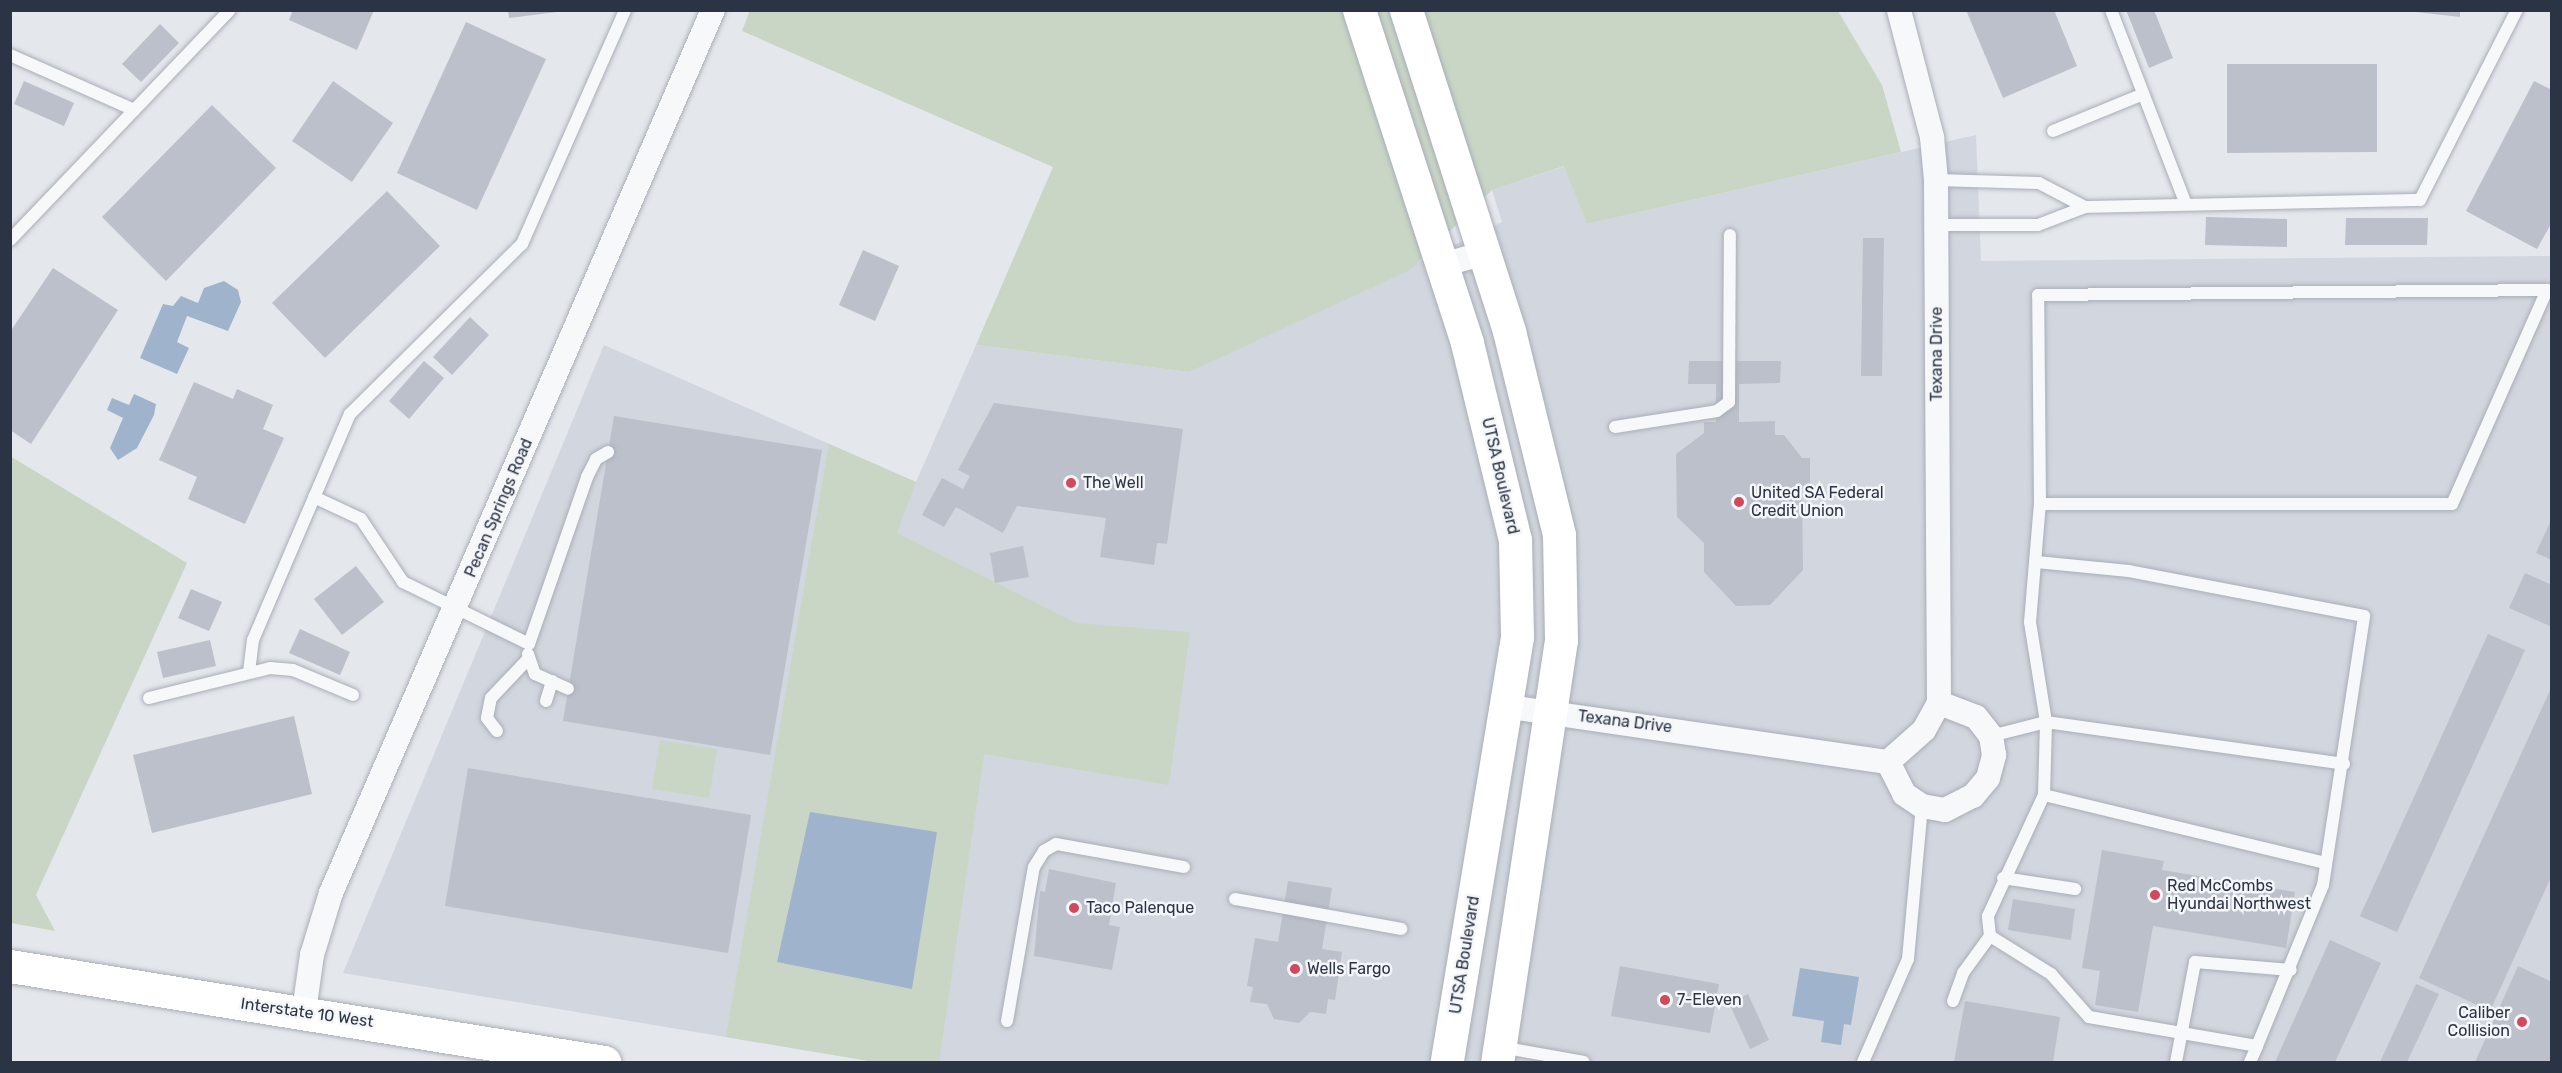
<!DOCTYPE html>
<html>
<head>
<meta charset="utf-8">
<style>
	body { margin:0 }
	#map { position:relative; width:2562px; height:1073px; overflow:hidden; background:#e4e7ec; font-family:Rubik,sans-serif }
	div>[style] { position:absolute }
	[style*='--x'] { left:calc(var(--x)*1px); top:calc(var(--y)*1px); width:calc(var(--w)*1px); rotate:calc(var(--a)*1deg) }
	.built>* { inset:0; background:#d2d6de }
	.green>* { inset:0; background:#c9d6c5 }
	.water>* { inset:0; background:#9fb4cc }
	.building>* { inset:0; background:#bbc0ca }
	.roads { filter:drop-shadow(0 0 2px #a9aeb7) drop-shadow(0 0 2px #a9aeb7) }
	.lane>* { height:12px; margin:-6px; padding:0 6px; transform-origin:6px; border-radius:6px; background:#f7f8fa }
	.street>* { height:24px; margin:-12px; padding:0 12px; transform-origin:12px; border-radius:12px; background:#f7f8fa }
	.secondary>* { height:33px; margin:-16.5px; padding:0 16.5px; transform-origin:16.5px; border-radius:16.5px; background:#fff }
	.dots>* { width:16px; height:16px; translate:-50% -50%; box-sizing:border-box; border:3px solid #f4f6f9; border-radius:50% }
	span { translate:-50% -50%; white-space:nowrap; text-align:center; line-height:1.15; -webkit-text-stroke:5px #f4f6f9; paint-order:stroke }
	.street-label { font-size:16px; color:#2b3445 }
	.poi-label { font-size:16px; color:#2b3445 }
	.left { translate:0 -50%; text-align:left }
	.right { translate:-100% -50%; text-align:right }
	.frame { position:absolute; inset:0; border:12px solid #2b3445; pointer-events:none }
</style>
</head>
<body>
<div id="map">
	<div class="built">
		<i style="clip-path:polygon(1976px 135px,1981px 261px,2551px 256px,2551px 1062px,875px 1062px,343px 973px,604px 345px,916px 482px,976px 345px,1189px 372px,1502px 222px,1492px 190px,1565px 166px,1587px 224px)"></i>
	</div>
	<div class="green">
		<i style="clip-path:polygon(750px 10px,1838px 11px,1882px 85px,1901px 152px,1587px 224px,1564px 166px,1492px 190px,1410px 270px,1189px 372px,976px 345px,1053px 167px,742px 31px)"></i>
		<i style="clip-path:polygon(829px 444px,916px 482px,897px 533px,1076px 623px,1190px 632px,1169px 785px,984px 754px,939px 1062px,875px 1062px,726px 1037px)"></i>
		<i style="clip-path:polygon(10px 456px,187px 563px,36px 895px,55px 931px,11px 923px)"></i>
		<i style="clip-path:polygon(660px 740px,717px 749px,709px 798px,652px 789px)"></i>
	</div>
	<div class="water">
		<i style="clip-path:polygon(224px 281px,238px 290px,241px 302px,228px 331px,187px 316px,177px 342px,189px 348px,177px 374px,140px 358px,163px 304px,173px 306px,181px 296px,198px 303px,204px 288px)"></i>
		<i style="clip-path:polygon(134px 394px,156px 404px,154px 415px,137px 448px,118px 460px,110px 448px,123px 418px,107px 410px,112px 398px,129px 405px)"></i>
		<i style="clip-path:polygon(810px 812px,937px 832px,912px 989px,777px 962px)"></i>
		<i style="clip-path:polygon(1800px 968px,1859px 977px,1851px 1025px,1844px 1024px,1841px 1045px,1821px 1042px,1824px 1021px,1792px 1016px)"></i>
	</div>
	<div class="building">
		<i style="clip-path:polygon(293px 10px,374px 10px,357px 50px,289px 20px)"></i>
		<i style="clip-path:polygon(508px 10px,557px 10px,557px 12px,509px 18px)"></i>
		<i style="clip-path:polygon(1966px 10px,2054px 10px,2077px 66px,2003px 98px)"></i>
		<i style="clip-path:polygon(2126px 10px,2154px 10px,2173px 58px,2149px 68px)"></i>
		<i style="clip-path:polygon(2398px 10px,2460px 10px,2460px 17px)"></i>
		<i style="clip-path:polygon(466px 22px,546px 59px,477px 210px,397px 173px)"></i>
		<i style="clip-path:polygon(160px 24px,179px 43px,141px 82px,122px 64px)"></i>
		<i style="clip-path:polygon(2227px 64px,2377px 64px,2377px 152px,2227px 153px)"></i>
		<i style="clip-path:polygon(24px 81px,74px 103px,64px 126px,14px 104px)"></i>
		<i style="clip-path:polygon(333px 81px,393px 123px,352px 182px,292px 141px)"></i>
		<i style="clip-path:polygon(2534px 81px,2552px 90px,2552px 222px,2537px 249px,2466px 211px)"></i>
		<i style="clip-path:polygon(212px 105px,276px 168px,166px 281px,102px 217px)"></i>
		<i style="clip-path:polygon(387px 191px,440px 246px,325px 358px,272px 303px)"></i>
		<i style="clip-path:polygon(2206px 217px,2287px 219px,2287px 247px,2205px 245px)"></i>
		<i style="clip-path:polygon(2346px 218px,2428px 218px,2427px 245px,2345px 245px)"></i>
		<i style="clip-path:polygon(1863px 238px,1884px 238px,1882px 376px,1861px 376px)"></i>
		<i style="clip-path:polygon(863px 250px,899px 266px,875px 321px,839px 305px)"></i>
		<i style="clip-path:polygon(53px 268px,118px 310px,31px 444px,10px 430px,10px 332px)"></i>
		<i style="clip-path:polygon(470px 317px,489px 335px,452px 375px,433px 357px)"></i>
		<i style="clip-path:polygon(424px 361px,444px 378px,409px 419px,389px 401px)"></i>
		<i style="clip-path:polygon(1689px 361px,1781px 361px,1780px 383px,1739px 384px,1739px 422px,1775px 421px,1775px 435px,1784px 435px,1802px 458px,1810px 458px,1810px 486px,1802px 486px,1803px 570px,1770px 605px,1736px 606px,1704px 572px,1704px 543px,1677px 517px,1676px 454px,1704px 433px,1704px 422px,1716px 422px,1716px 384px,1688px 384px)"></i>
		<i style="clip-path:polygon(194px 382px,233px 399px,237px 389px,273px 405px,263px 429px,284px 438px,245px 524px,188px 499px,197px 477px,159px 460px)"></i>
		<i style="clip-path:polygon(994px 403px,1183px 429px,1167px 544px,1157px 543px,1154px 565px,1100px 557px,1106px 518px,1017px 506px,1003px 533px,956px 507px,944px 527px,922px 515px,942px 478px,963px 489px,970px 476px,958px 470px)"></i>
		<i style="clip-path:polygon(614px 416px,822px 450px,770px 755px,563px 721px)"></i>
		<i style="clip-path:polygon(2552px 518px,2552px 560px,2536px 553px)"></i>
		<i style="clip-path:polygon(1023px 546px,1029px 577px,995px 583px,990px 553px)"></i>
		<i style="clip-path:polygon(356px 566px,384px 602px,342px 635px,314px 599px)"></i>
		<i style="clip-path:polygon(2525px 573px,2552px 585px,2552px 627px,2509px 608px)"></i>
		<i style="clip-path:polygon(191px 589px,222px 602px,209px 631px,178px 618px)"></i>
		<i style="clip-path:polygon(300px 629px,350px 652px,340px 675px,289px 653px)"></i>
		<i style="clip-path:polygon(2488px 634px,2525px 650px,2397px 932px,2360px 916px)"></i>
		<i style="clip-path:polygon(210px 640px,216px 666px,163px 678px,157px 652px)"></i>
		<i style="clip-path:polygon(2552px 686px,2552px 875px,2490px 1011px,2419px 978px)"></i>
		<i style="clip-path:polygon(294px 716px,312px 794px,152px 833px,133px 755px)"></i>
		<i style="clip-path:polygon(468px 768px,751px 815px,728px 953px,445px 906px)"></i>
		<i style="clip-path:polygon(2102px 850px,2164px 861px,2162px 870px,2295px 892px,2286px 948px,2153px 926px,2138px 1012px,2095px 1005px,2100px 971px,2082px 968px)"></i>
		<i style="clip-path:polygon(1049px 869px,1116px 883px,1109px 925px,1120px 927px,1112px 970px,1034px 956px,1040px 891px,1045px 892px)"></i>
		<i style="clip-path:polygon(1288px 881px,1332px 888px,1322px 949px,1342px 952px,1335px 1000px,1328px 999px,1326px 1014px,1310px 1012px,1299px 1023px,1274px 1019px,1267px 1004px,1250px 1002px,1253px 987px,1247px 986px,1255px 938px,1278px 942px)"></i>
		<i style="clip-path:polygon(2013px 899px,2075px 909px,2071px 940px,2008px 930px)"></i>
		<i style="clip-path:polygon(2330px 940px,2381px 963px,2335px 1062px,2275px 1062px)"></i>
		<i style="clip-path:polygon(1620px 966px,1719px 984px,1710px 1033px,1611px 1016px)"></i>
		<i style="clip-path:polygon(2518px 966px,2552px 982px,2552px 1062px,2475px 1062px)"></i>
		<i style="clip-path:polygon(2416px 984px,2439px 994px,2407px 1062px,2380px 1062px)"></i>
		<i style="clip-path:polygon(1748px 994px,1769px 1040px,1750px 1049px,1729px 1003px)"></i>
		<i style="clip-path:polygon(1965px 1001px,2060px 1017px,2053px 1062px,1954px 1062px)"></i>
	</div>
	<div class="roads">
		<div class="lane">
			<i style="--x:2111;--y:10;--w:208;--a:68.9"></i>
			<i style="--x:10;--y:55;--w:136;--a:23.9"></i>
			<i style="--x:2053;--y:131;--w:97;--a:-22.3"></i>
			<i style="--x:1936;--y:180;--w:103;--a:1.7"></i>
			<i style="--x:2039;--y:183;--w:52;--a:27.6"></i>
			<i style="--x:1937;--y:225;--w:101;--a:0"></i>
			<i style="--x:2038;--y:225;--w:50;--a:-21"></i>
			<i style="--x:2085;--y:207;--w:335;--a:-1.2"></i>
			<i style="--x:2420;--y:200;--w:213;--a:-63"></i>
			<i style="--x:10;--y:240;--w:318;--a:-46.3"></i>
			<i style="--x:1615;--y:427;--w:103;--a:-8.9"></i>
			<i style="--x:1717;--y:411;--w:15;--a:-37"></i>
			<i style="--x:1729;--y:402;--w:167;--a:-89.7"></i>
			<i style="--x:314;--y:497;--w:52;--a:25.1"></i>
			<i style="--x:361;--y:519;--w:76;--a:56.3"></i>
			<i style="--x:403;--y:582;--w:140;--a:26.2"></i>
			<i style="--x:529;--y:644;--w:177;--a:-70.8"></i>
			<i style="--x:587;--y:477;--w:20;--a:-63"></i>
			<i style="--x:596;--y:459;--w:14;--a:-30"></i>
			<i style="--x:528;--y:654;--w:21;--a:71"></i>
			<i style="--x:535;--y:674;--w:36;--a:24"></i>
			<i style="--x:249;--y:672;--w:32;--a:-83"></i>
			<i style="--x:253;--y:640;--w:246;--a:-66.8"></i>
			<i style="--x:350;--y:414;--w:242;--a:-44.7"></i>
			<i style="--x:522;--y:244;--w:256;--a:-66.2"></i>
			<i style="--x:149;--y:698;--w:125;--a:-13.9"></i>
			<i style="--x:270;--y:668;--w:23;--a:5"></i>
			<i style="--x:293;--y:670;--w:65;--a:22.6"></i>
			<i style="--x:546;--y:701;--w:21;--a:-73"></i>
			<i style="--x:497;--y:731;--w:16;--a:-128"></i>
			<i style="--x:487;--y:718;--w:20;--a:-79"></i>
			<i style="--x:491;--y:698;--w:52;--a:-46.5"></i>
			<i style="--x:1991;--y:736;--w:57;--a:-14.3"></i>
			<i style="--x:2046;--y:722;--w:301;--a:8"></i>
			<i style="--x:2044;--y:795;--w:290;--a:13.6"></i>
			<i style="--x:2003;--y:878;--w:73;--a:8.7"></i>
			<i style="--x:1235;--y:899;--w:169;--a:10.2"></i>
			<i style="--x:1990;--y:936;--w:72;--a:31.9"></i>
			<i style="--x:2051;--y:974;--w:57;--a:48.5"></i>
			<i style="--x:2089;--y:1017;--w:170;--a:9.8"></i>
			<i style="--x:2257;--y:1046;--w:174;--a:-67.7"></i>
			<i style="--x:2323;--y:885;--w:272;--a:-81.3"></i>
			<i style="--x:2364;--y:616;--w:239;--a:-169.2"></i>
			<i style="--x:2129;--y:571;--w:93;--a:-174.5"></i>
			<i style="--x:1953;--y:1001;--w:30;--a:-70"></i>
			<i style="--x:1963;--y:973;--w:46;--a:-53.9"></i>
			<i style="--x:1990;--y:936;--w:20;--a:-96"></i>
			<i style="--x:1988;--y:916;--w:133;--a:-65.2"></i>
			<i style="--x:2044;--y:795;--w:73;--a:-88.4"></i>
			<i style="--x:2046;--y:722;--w:101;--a:-99.1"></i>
			<i style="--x:2030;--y:622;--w:118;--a:-85.2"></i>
			<i style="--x:2040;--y:504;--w:209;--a:-90.5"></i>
			<i style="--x:2038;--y:295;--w:509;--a:-0.56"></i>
			<i style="--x:2547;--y:290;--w:234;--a:113.9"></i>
			<i style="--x:2452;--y:504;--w:412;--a:180"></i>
			<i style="--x:1007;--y:1021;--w:156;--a:-80.1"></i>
			<i style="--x:1034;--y:867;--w:19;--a:-58"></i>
			<i style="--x:1044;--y:851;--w:14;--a:-30"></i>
			<i style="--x:1056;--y:844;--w:130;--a:10.2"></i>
			<i style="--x:1500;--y:1047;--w:85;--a:10.1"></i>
			<i style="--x:1863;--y:1062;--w:112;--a:-66.4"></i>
			<i style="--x:1908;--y:959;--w:154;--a:-84.8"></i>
			<i style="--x:2176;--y:1062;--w:102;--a:-79.2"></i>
			<i style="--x:2195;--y:962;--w:96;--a:4.8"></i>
			<i style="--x:2250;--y:1062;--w:17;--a:-66"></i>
		</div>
		<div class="street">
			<i style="--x:1442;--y:265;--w:45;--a:-15.6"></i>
			<i style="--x:1503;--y:706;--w:389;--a:8.3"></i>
			<i style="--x:1888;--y:762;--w:48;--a:-41.6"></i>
			<i style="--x:1924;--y:730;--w:31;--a:-61"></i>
			<i style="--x:1888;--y:762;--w:36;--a:63"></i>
			<i style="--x:1904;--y:794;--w:22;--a:34"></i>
			<i style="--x:1922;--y:806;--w:23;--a:10"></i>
			<i style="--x:1945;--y:810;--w:31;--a:-27"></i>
			<i style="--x:1973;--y:796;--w:23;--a:-50"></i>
			<i style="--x:1988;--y:778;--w:24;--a:-75"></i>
			<i style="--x:1994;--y:755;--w:19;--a:-99"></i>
			<i style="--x:1991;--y:736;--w:24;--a:-128"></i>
			<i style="--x:1976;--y:717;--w:40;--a:-159"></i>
			<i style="--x:1939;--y:703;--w:523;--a:-90.33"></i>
			<i style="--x:1936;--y:180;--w:43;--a:-95.3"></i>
			<i style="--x:1932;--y:137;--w:131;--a:-104.6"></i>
			<i style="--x:304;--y:1011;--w:57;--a:-81.9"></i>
			<i style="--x:312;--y:955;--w:65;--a:-73"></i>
			<i style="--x:331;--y:893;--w:962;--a:-66.61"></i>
		</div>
		<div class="secondary">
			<i style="--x:1359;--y:10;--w:350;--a:72"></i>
			<i style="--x:1467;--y:343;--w:203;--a:76.3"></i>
			<i style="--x:1515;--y:540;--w:97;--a:88.8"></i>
			<i style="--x:1517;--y:637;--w:431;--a:99.4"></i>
			<i style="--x:1406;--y:10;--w:337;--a:72.2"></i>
			<i style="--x:1509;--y:331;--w:210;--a:76.2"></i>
			<i style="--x:1559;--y:535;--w:105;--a:88.9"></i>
			<i style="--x:1561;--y:640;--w:427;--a:98.6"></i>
			<i style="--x:10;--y:966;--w:602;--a:9.18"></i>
		</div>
	</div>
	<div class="dots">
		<i style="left:1071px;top:483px;background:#d1495b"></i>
		<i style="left:1739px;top:502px;background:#d1495b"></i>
		<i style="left:2155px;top:895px;background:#d1495b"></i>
		<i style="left:1074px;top:908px;background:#d1495b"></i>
		<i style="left:1295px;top:969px;background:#d1495b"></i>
		<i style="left:1665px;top:1000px;background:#d1495b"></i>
		<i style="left:2522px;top:1022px;background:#d1495b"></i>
	</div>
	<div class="street-label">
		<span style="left:1937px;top:354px;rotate:-90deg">Texana Drive</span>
		<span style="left:1500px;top:476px;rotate:77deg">UTSA Boulevard</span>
		<span style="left:499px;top:508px;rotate:-67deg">Pecan Springs Road</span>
		<span style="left:1625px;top:722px;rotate:7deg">Texana Drive</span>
		<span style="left:1465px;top:955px;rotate:-81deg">UTSA Boulevard</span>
		<span style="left:307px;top:1013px;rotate:8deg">Interstate 10 West</span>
	</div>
	<div class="poi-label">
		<span class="left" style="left:1083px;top:483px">The Well</span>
		<span class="left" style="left:1751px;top:502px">United SA Federal<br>Credit Union</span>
		<span class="left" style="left:2167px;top:895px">Red McCombs<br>Hyundai Northwest</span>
		<span class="left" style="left:1086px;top:908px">Taco Palenque</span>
		<span class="left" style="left:1307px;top:969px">Wells Fargo</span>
		<span class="left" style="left:1677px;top:1000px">7-Eleven</span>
		<span class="right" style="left:2510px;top:1022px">Caliber<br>Collision</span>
	</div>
	<div class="frame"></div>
</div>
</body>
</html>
